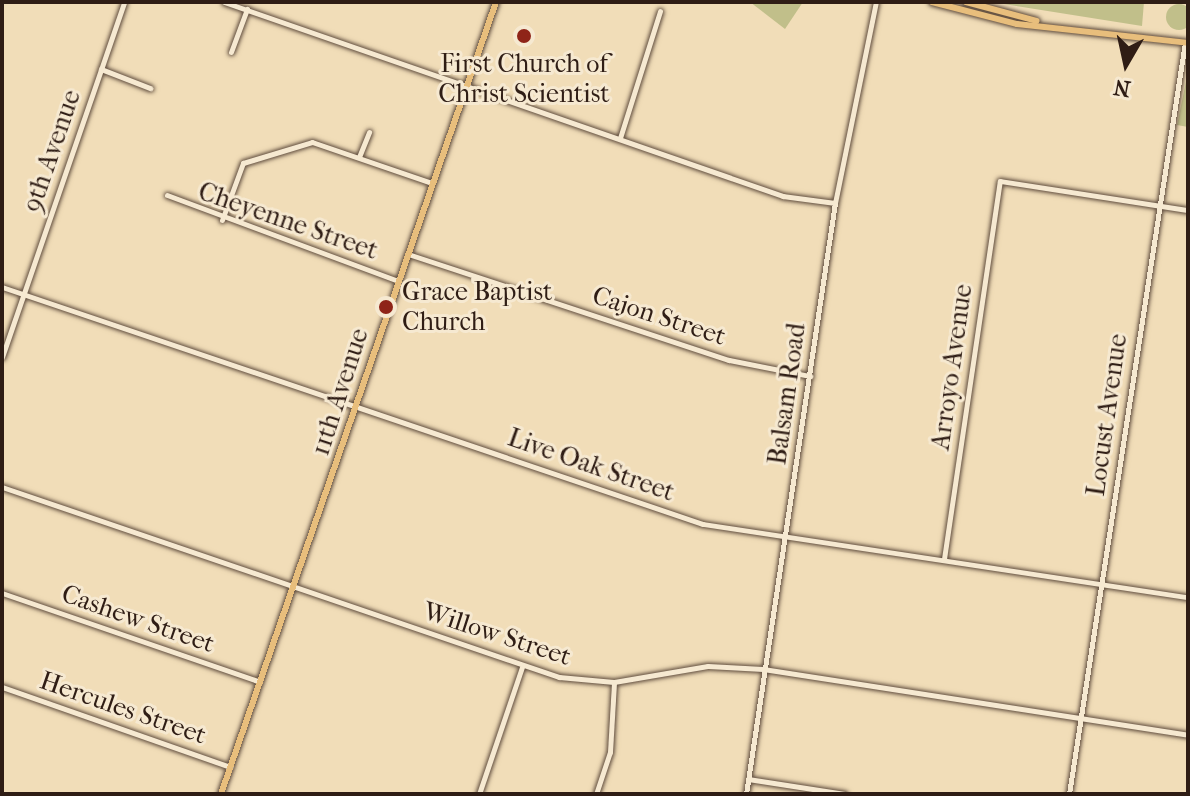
<!DOCTYPE html>
<html>
<head>
<meta charset="utf-8">
<style>
	body { margin:0 }
	#map { position:relative; width:1190px; height:796px; overflow:hidden; background:#f1ddb8; font-family:"IM FELL French Canon",serif }
	div>[style] { position:absolute }
	[style*='--x'] { left:calc(var(--x)*1px); top:calc(var(--y)*1px); width:calc(var(--w)*1px); rotate:calc(var(--a)*1deg) }
	.green>* { inset:0; background:#c1bf8a }
	.round { border-radius:50% }
	.roads { filter:drop-shadow(0 0 2px #604d3e) drop-shadow(0 0 2px #604d3e) }
	.minor>* { height:5px; margin:-2.5px; padding:0 2.5px; transform-origin:2.5px; border-radius:2.5px; background:#f6e9d1 }
	.major>* { height:6px; margin:-3px; padding:0 3px; transform-origin:3px; border-radius:3px; background:#e8be7c }
	.dots>* { width:22px; height:22px; translate:-50% -50%; box-sizing:border-box; border:4px solid #f6e9d1; border-radius:50% }
	span { translate:-50% -50%; white-space:nowrap; text-align:center; line-height:1.15; -webkit-text-stroke:6px #f6e9d1; paint-order:stroke }
	.poi-label { font-size:26px; color:#2f1d15 }
	.left { translate:0 -50%; text-align:left }
	.street-label { font-size:26px; color:#2f1d15 }
	.frame { position:absolute; inset:0; border:4px solid #2f1d15; pointer-events:none }
	.north { position:absolute; left:1086px; top:24px; width:80px; height:80px; -webkit-text-stroke:6px #f6e9d1; paint-order:stroke; rotate:189deg; font-size:22px; font-weight:700; line-height:32px; text-align:center; color:#2f1d15 }
	.north::after { content:''; display:block; margin:auto; width:28px; height:36px; background:#2f1d15; clip-path:polygon(50% 0,100% 100%,50% 72%,0 100%) }
</style>
</head>
<body>
<div id="map">
	<div class="green">
		<i style="clip-path:polygon(750px 2px,803px 2px,785px 29px)"></i>
		<i style="clip-path:polygon(1144px 2px,1142px 26px,1004px 4px,1005px 2px)"></i>
		<i class="round" style="left:1166px;top:4px;width:26px;height:26px"></i>
		<i style="clip-path:polygon(1188px 72px,1188px 127px,1177px 125px)"></i>
	</div>
	<div class="roads">
		<div class="minor">
			<i style="--x:224;--y:2;--w:592;--a:19.14"></i>
			<i style="--x:783;--y:196;--w:52;--a:7.7"></i>
			<i style="--x:231;--y:52;--w:46;--a:-69.6"></i>
			<i style="--x:101;--y:69;--w:53;--a:21.2"></i>
			<i style="--x:620;--y:138;--w:133;--a:-72.5"></i>
			<i style="--x:359;--y:157;--w:27;--a:-68"></i>
			<i style="--x:167;--y:195;--w:246;--a:20.4"></i>
			<i style="--x:222;--y:220;--w:61;--a:-69.8"></i>
			<i style="--x:243;--y:163;--w:72;--a:-16.9"></i>
			<i style="--x:312;--y:142;--w:127;--a:18.9"></i>
			<i style="--x:408;--y:254;--w:338;--a:18.3"></i>
			<i style="--x:729;--y:360;--w:83;--a:11.2"></i>
			<i style="--x:2;--y:287;--w:740;--a:18.68"></i>
			<i style="--x:703;--y:524;--w:490;--a:8.6"></i>
			<i style="--x:2;--y:357;--w:375;--a:-71"></i>
			<i style="--x:2;--y:487;--w:589;--a:18.84"></i>
			<i style="--x:559;--y:677;--w:55;--a:5.2"></i>
			<i style="--x:614;--y:682;--w:95;--a:-9.7"></i>
			<i style="--x:708;--y:666;--w:55;--a:3.1"></i>
			<i style="--x:763;--y:669;--w:430;--a:8.8"></i>
			<i style="--x:944;--y:559;--w:382;--a:-81.6"></i>
			<i style="--x:1000;--y:181;--w:190;--a:8.8"></i>
			<i style="--x:2;--y:593;--w:273;--a:19"></i>
			<i style="--x:2;--y:687;--w:242;--a:19.3"></i>
			<i style="--x:748;--y:779;--w:98;--a:8.8"></i>
			<i style="--x:479;--y:794;--w:134;--a:-71.3"></i>
			<i style="--x:596;--y:794;--w:44;--a:-71.6"></i>
			<i style="--x:610;--y:752;--w:70;--a:-86.7"></i>
			<i style="--x:746;--y:794;--w:598;--a:-81.44"></i>
			<i style="--x:835;--y:203;--w:205;--a:-78.5"></i>
			<i style="--x:1069;--y:794;--w:761;--a:-81.23"></i>
		</div>
		<div class="major">
			<i style="--x:932;--y:2;--w:88;--a:14.5"></i>
			<i style="--x:1017;--y:24;--w:172;--a:6.3"></i>
			<i style="--x:966;--y:2;--w:73;--a:15"></i>
			<i style="--x:221;--y:794;--w:838;--a:-70.85"></i>
		</div>
	</div>
	<div class="dots">
		<i style="left:524px;top:36px;background:#8f2418"></i>
		<i style="left:386px;top:307px;background:#8f2418"></i>
	</div>
	<div class="poi-label">
		<span style="left:524px;top:79px">First Church of<br>Christ Scientist</span>
		<span class="left" style="left:402px;top:307px">Grace Baptist<br>Church</span>
	</div>
	<div class="street-label">
		<span style="left:52px;top:151px;rotate:-71deg">9th Avenue</span>
		<span style="left:288px;top:221px;rotate:19deg">Cheyenne Street</span>
		<span style="left:659px;top:316px;rotate:18deg">Cajon Street</span>
		<span style="left:952px;top:367px;rotate:-82deg">Arroyo Avenue</span>
		<span style="left:340px;top:392px;rotate:-72deg">11th Avenue</span>
		<span style="left:787px;top:394px;rotate:-82deg">Balsam Road</span>
		<span style="left:1107px;top:415px;rotate:-82deg">Locust Avenue</span>
		<span style="left:591px;top:465px;rotate:19deg">Live Oak Street</span>
		<span style="left:138px;top:619px;rotate:19deg">Cashew Street</span>
		<span style="left:497px;top:634px;rotate:18deg">Willow Street</span>
		<span style="left:123px;top:708px;rotate:19deg">Hercules Street</span>
	</div>
	<div class="frame"></div>
	<div class="north">N</div>
</div>
</body>
</html>
